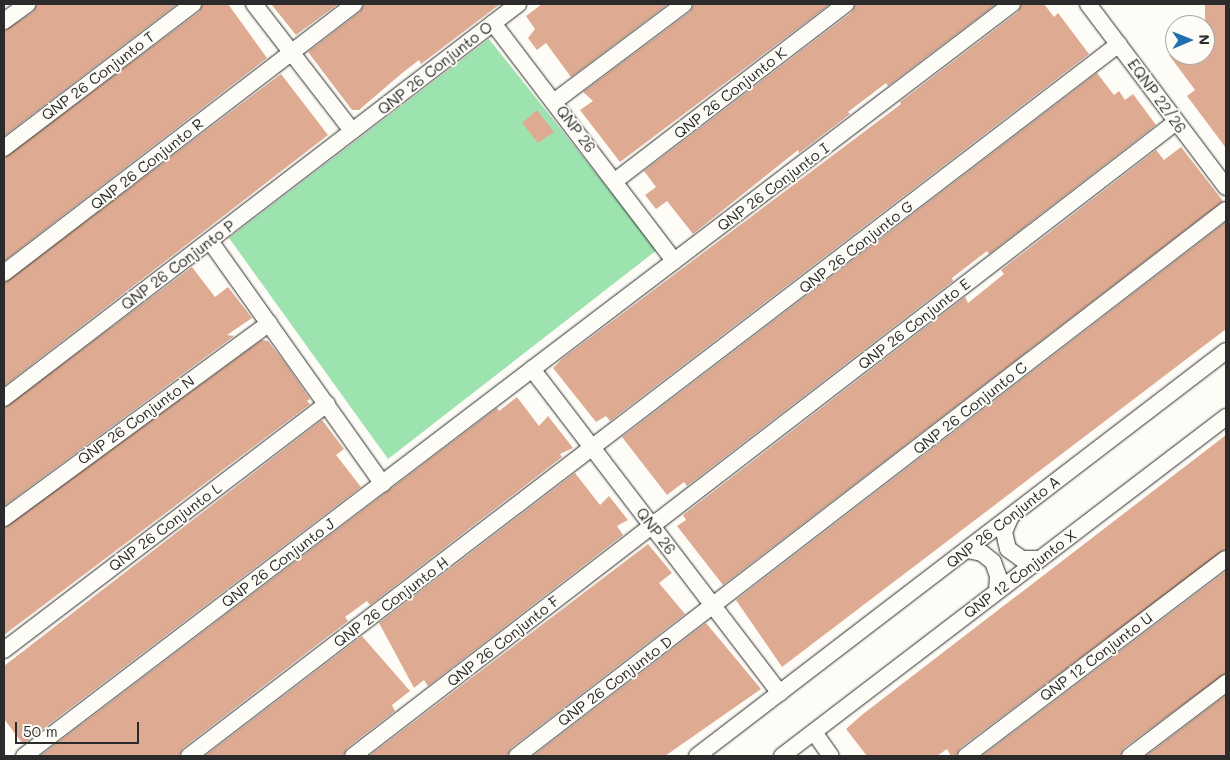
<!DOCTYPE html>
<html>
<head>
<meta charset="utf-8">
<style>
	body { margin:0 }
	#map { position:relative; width:1230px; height:760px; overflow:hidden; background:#fdfcf7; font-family:Mali,sans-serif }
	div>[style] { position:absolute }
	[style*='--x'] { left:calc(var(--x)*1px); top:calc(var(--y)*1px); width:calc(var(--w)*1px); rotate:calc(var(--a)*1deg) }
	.green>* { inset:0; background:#9de3b0 }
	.building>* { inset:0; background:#deab92 }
	.roads { filter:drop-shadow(0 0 1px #2b2b2b) drop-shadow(0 0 1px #2b2b2b) }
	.minor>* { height:16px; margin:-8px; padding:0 8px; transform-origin:8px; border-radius:8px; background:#fdfcf7 }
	span { translate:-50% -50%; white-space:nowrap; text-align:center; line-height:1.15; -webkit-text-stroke:4px #fdfcf7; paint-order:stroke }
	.street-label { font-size:15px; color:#2b2b2b }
	.frame { position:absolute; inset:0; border:5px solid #2b2b2b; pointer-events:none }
	.north { position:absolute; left:1165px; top:15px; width:50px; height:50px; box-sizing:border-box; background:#fdfcf7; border:1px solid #a9a8a5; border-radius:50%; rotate:89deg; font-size:14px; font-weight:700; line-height:20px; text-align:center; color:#2b2b2b }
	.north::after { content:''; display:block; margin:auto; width:18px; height:22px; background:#1f6fb2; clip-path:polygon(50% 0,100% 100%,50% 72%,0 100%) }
	.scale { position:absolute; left:15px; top:722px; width:124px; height:22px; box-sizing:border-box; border:2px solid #2b2b2b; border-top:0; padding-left:6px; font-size:15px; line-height:18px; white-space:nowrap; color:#2b2b2b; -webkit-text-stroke:4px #fdfcf7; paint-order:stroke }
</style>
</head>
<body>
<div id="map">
	<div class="green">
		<i style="clip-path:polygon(489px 39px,657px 250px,388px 459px,229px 238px)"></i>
	</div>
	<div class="building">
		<i style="clip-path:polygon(37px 4px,177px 4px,4px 136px,4px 31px,33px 12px)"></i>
		<i style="clip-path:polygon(203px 4px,228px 4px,267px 58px,4px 261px,4px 158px,199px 12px)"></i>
		<i style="clip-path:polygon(271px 4px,338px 4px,296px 35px)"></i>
		<i style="clip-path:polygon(364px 4px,500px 4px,421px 64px,419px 60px,401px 74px,359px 110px,352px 110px,308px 52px,360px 12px)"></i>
		<i style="clip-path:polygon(542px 4px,668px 4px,571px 77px,546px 43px,537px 50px,528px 38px,535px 29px,526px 16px)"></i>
		<i style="clip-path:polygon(694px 4px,830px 4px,620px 162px,580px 110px,593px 101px,583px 92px,690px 12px)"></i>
		<i style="clip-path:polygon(856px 4px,996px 4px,888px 86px,886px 83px,848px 112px,850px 114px,799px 153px,798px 150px,693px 234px,667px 201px,656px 209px,645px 195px,656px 187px,644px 171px,852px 12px)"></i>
		<i style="clip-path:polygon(1022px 4px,1044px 4px,1054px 17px,1058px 13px,1089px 54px,610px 421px,606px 416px,596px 422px,553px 368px,562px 359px,901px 104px,900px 102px,1018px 12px)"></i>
		<i style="clip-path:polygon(1205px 4px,1226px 4px,1226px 148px,1187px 96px,1195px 90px,1169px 55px,1205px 55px)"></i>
		<i style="clip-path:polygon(1097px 73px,1114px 95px,1119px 91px,1125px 100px,1133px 94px,1156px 125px,989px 254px,987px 251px,952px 278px,953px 281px,687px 486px,684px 482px,667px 495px,622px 437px)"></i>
		<i style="clip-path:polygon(281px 74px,328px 135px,4px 386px,4px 283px)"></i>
		<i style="clip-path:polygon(537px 110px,554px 132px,538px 143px,522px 123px)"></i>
		<i style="clip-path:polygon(1181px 147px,1223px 201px,723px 585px,677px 526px,686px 520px,683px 515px,965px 297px,968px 303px,1004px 274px,1001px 270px,1156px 150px,1164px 160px)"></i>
		<i style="clip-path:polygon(1226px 222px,1226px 329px,782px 667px,736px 600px)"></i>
		<i style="clip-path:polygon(192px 267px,215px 297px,228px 287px,252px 318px,227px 335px,234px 336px,4px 506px,4px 408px)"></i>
		<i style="clip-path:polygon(262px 340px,268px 341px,285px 363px,310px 399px,307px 401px,310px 404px,4px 635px,4px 528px)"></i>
		<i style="clip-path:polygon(517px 397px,539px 426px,548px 416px,573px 448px,560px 454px,562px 457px,370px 605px,367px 601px,345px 617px,348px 621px,183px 748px,179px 756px,40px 756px,497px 408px,499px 411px)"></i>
		<i style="clip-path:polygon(322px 420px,344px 449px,336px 455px,361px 487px,23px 744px,4px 719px,4px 666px)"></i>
		<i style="clip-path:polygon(1226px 435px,1226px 549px,960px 748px,956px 756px,951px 756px,947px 749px,937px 756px,867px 756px,846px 729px,863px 714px)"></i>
		<i style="clip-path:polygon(575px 473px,600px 505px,609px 496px,628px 520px,617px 526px,623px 535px,428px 686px,424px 680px,414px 688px,379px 623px)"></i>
		<i style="clip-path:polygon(648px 544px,672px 573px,659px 583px,685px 614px,511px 748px,507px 756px,369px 756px)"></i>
		<i style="clip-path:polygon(1226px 571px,1226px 673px,1124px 748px,1120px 756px,982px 756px)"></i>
		<i style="clip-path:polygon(706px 623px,761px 689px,665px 756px,533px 756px)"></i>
		<i style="clip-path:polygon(362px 636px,410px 691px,392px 705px,395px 711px,347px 748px,343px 756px,205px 756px)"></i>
		<i style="clip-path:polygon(1226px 695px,1226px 756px,1146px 756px)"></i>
	</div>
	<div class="roads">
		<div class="minor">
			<i style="--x:254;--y:4;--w:160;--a:52.3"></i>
			<i style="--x:1088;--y:4;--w:229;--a:53"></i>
			<i style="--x:4;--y:21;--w:29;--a:-36"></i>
			<i style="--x:493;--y:23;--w:299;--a:52.7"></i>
			<i style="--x:555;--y:101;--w:161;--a:-36.9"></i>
			<i style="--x:4;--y:148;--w:238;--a:-37.3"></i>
			<i style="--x:615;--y:181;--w:291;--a:-37.5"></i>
			<i style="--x:210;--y:241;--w:298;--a:54.6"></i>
			<i style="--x:4;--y:273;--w:441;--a:-37.5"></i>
			<i style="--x:532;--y:369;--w:408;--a:52.6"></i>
			<i style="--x:4;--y:398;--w:648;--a:-37.47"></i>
			<i style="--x:1011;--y:516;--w:17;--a:114"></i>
			<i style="--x:1004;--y:532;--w:17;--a:77"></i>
			<i style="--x:1008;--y:549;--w:17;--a:36"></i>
			<i style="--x:1022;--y:559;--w:17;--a:0"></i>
			<i style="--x:4;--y:518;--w:329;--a:-36.3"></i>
			<i style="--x:967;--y:550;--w:15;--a:11"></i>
			<i style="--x:982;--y:553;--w:14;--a:39"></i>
			<i style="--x:993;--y:562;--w:15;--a:70"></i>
			<i style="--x:998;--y:576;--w:15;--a:94"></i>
			<i style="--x:4;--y:650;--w:406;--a:-37.3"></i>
			<i style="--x:814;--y:732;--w:29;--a:55"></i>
			<i style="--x:24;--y:756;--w:1242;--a:-37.28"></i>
			<i style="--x:189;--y:756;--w:1171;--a:-37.44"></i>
			<i style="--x:353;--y:756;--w:1039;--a:-37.61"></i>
			<i style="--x:517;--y:756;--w:895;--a:-37.6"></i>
			<i style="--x:697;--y:756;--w:666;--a:-37.44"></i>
			<i style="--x:782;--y:756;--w:559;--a:-37.36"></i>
			<i style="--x:966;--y:756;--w:326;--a:-37.2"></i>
			<i style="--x:1130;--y:756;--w:121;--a:-37.2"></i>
		</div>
	</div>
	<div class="street-label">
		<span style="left:435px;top:68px;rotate:-38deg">QNP 26 Conjunto O</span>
		<span style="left:98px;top:76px;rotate:-37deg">QNP 26 Conjunto T</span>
		<span style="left:730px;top:93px;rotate:-38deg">QNP 26 Conjunto K</span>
		<span style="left:1157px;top:96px;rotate:54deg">EQNP 22/26</span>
		<span style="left:576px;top:129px;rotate:53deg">QNP 26</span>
		<span style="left:147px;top:164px;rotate:-38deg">QNP 26 Conjunto R</span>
		<span style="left:773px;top:187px;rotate:-37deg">QNP 26 Conjunto I</span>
		<span style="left:856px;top:247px;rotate:-38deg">QNP 26 Conjunto G</span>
		<span style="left:178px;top:265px;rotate:-37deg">QNP 26 Conjunto P</span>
		<span style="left:914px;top:324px;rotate:-38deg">QNP 26 Conjunto E</span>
		<span style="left:970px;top:408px;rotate:-38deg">QNP 26 Conjunto C</span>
		<span style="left:136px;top:420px;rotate:-36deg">QNP 26 Conjunto N</span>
		<span style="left:1003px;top:522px;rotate:-38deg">QNP 26 Conjunto A</span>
		<span style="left:165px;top:527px;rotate:-37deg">QNP 26 Conjunto L</span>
		<span style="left:656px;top:531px;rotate:53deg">QNP 26</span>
		<span style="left:278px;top:563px;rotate:-37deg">QNP 26 Conjunto J</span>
		<span style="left:1020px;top:574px;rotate:-37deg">QNP 12 Conjunto X</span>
		<span style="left:391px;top:602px;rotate:-37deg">QNP 26 Conjunto H</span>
		<span style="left:503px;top:641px;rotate:-38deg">QNP 26 Conjunto F</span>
		<span style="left:1096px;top:657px;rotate:-37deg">QNP 12 Conjunto U</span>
		<span style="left:615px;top:681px;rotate:-37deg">QNP 26 Conjunto D</span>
	</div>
	<div class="frame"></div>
	<div class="north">N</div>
	<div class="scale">50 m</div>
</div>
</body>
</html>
